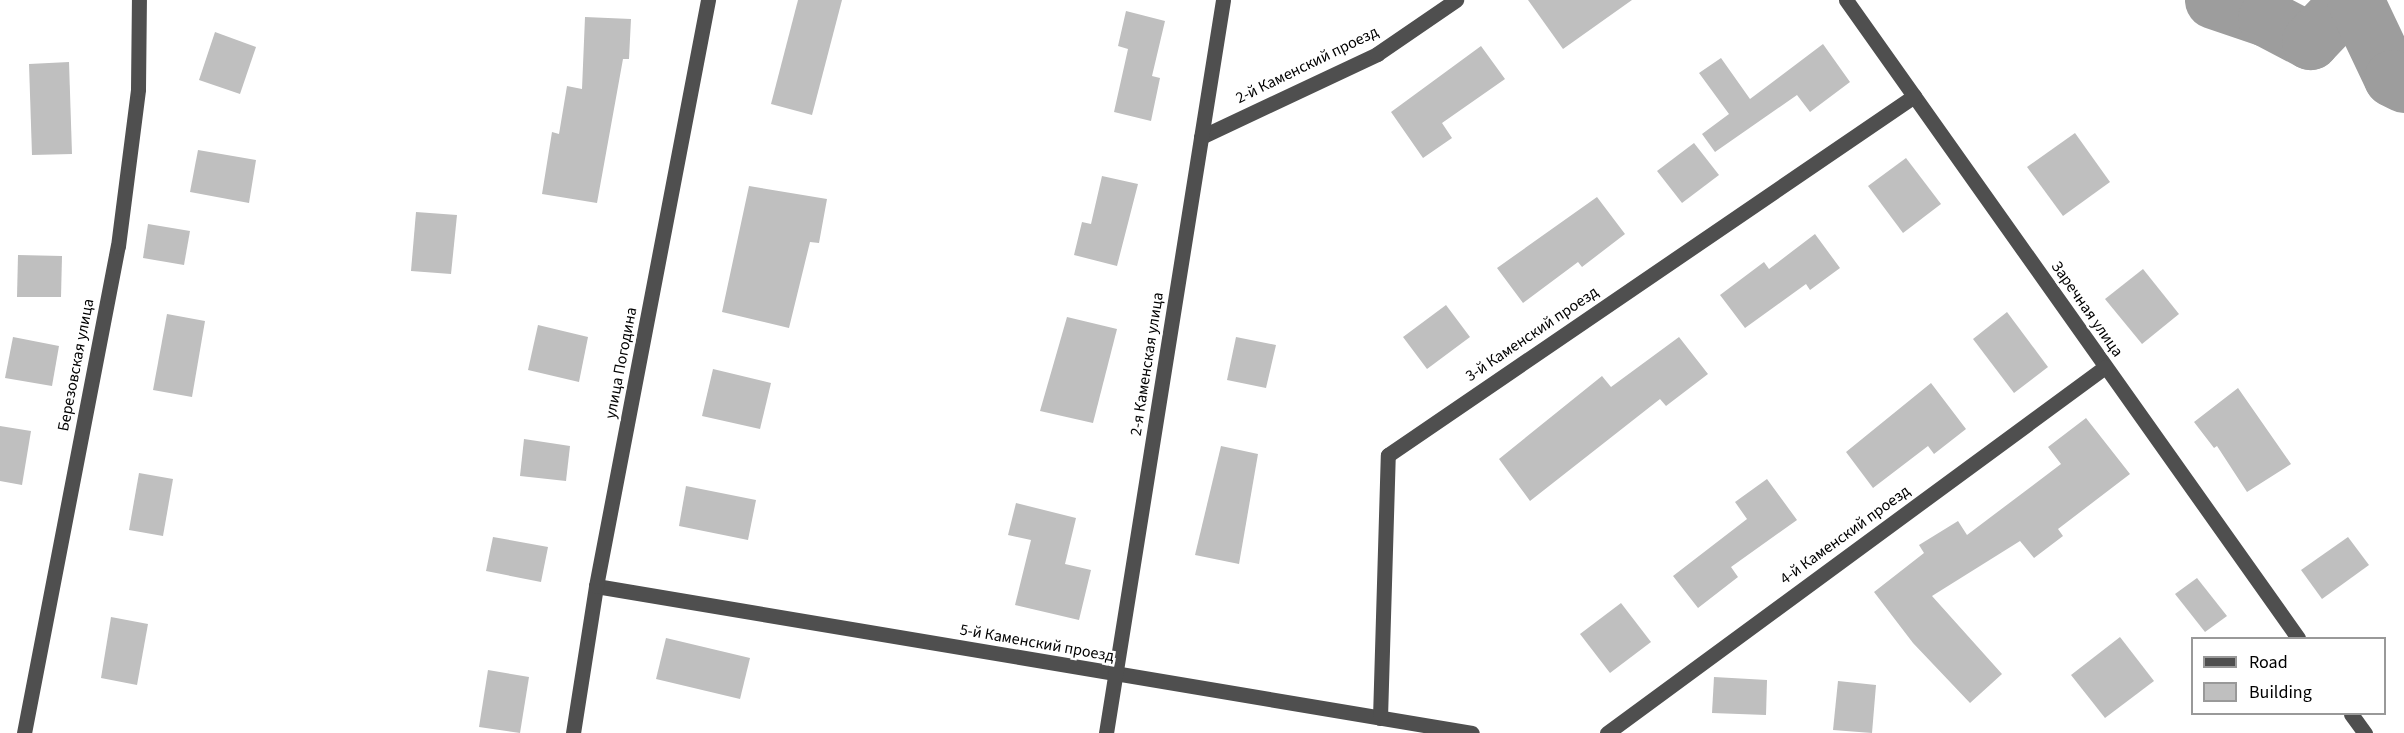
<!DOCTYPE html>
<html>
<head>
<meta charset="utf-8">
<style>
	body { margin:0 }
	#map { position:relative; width:2404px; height:733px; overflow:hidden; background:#fff; font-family:"Source Sans 3",sans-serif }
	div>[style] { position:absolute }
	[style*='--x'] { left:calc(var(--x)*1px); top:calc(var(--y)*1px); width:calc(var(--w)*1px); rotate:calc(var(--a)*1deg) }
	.river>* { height:57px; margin:-28.5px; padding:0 28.5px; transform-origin:28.5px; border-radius:28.5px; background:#9d9d9d }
	.building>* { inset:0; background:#bfbfbf }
	.minor>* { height:15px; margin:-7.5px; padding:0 7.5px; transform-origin:7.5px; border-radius:7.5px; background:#4f4f4f }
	span { translate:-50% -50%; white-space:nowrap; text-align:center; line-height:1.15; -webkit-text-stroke:5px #fff; paint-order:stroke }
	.street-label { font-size:16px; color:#000 }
	.legend { position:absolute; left:2191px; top:637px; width:195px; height:78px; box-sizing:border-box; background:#fff; border:2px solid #999; margin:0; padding:8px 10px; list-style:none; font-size:18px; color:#000 }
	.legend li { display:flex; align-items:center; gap:12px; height:30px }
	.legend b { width:30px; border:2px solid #999 }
</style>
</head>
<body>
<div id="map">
	<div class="river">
		<i style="--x:2213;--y:0;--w:56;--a:18.8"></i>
		<i style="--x:2266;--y:18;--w:50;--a:27.6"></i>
		<i style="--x:2310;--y:41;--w:57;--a:-46.4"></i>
		<i style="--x:2355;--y:0;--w:86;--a:64.6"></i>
		<i style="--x:2392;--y:78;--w:13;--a:27"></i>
	</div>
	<div class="building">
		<i style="clip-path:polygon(798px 0,842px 0,812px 115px,771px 104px)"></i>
		<i style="clip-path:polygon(1528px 0,1632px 0,1563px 49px)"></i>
		<i style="clip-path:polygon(1126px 11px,1165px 21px,1152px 76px,1160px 78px,1151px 121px,1114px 112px,1128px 49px,1118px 46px)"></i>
		<i style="clip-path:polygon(585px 17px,631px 19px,629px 59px,623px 59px,597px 203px,542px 194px,552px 132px,559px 134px,567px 86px,582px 89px)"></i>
		<i style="clip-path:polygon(215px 32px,256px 47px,240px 94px,199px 80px)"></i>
		<i style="clip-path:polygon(1823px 44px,1850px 82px,1810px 112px,1797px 95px,1715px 152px,1702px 134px,1729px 114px,1699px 73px,1721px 58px,1750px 99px)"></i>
		<i style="clip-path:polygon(1481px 46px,1505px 79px,1442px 123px,1452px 138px,1423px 158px,1391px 112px)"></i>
		<i style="clip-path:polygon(69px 62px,72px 154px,32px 155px,29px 64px)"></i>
		<i style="clip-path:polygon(2075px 133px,2110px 182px,2063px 216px,2027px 167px)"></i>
		<i style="clip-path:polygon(1694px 143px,1719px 175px,1682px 203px,1657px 171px)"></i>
		<i style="clip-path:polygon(198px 150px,256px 160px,249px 203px,190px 192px)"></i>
		<i style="clip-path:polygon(1906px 158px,1941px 204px,1903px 233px,1868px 186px)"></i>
		<i style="clip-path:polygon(1102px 176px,1138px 184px,1117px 266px,1074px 255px,1082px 222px,1091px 224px)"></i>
		<i style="clip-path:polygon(749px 186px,827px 199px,819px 243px,810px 242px,789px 328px,722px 312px)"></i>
		<i style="clip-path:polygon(1597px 197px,1625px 234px,1582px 267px,1578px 262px,1523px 303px,1497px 268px)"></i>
		<i style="clip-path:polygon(416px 212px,457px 215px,451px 274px,411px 271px)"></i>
		<i style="clip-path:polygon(148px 224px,190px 231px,184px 265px,143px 258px)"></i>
		<i style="clip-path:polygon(1815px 234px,1840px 268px,1810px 290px,1806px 284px,1745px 328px,1720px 295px,1764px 262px,1769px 269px)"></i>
		<i style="clip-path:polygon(18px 255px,62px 256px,61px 297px,17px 297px)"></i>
		<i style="clip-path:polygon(2143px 269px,2179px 314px,2142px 344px,2105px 299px)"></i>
		<i style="clip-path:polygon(1446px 305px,1470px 337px,1427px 369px,1403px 337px)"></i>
		<i style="clip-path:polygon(2007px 312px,2048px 367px,2014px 393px,1973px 339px)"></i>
		<i style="clip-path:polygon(167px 314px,205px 321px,192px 397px,153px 390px)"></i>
		<i style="clip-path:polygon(1067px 317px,1117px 329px,1093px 423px,1040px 411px)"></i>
		<i style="clip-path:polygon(538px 325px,588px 337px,579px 382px,528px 370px)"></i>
		<i style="clip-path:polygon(13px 337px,59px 346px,52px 386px,5px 378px)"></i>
		<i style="clip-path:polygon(1236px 337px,1276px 345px,1266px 388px,1227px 380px)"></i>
		<i style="clip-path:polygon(1679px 337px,1708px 374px,1666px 406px,1660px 399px,1530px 501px,1499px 459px,1602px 376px,1611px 387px)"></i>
		<i style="clip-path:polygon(713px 369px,771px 383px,760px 429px,702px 416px)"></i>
		<i style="clip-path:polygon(1931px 383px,1966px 429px,1934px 454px,1928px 446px,1873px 488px,1846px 452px)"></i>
		<i style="clip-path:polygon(2238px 388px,2291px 464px,2247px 492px,2217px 446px,2214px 448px,2194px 422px)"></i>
		<i style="clip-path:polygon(2086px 418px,2130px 474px,2058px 529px,2063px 536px,2034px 558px,2020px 541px,1932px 596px,2002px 674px,1970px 703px,1913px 643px,1874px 592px,1924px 553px,1919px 545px,1958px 521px,1967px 535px,2061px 464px,2048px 447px)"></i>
		<i style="clip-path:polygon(0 426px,31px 431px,22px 485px,0 481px)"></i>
		<i style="clip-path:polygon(524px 439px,570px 446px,566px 481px,520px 476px)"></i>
		<i style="clip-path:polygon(1221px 446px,1258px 454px,1239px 564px,1195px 555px)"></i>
		<i style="clip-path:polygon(139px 473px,173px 479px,163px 536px,129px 530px)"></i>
		<i style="clip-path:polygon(1767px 479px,1797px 520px,1731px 567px,1738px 577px,1698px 608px,1673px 576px,1747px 519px,1735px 502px)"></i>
		<i style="clip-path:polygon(686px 486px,756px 500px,748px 540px,679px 526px)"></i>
		<i style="clip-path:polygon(1016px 503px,1076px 518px,1065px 564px,1091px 570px,1079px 620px,1015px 605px,1031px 540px,1008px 535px)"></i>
		<i style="clip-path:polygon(493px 537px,548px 547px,541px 582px,486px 571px)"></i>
		<i style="clip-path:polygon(2348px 537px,2369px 565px,2322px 599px,2301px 570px)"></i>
		<i style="clip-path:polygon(2197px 578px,2227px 616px,2205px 632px,2175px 594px)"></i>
		<i style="clip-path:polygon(1621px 603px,1651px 642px,1610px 673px,1580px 634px)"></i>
		<i style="clip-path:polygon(111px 617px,148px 624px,137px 685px,101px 678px)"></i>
		<i style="clip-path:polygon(2120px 637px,2154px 681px,2105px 718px,2071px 675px)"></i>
		<i style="clip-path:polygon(666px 638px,750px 658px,740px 699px,656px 679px)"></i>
		<i style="clip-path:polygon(488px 670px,529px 677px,520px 733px,479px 727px)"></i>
		<i style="clip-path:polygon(1714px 677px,1767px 680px,1766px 715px,1712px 713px)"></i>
		<i style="clip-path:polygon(1838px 681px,1876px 685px,1872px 733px,1833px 730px)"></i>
	</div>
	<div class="minor">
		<i style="--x:1846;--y:0;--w:782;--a:54.68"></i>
		<i style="--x:1201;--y:137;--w:195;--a:-25.2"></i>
		<i style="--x:1377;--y:54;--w:96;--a:-34.4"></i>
		<i style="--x:596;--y:586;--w:888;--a:9.53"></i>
		<i style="--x:2351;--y:714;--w:24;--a:54"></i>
		<i style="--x:1380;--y:718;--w:263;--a:-88.3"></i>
		<i style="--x:1388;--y:455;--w:637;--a:-34.31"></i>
		<i style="--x:24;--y:733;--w:496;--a:-79.1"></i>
		<i style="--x:118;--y:246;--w:158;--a:-82.7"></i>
		<i style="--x:138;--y:89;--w:89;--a:-89.4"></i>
		<i style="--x:573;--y:733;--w:149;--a:-81.1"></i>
		<i style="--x:596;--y:586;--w:597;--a:-79.18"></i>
		<i style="--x:1106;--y:733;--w:742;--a:-80.93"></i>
		<i style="--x:1607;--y:733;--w:618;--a:-36.31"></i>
	</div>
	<div class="street-label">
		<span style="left:1307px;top:65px;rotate:-26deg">2-й Каменский проезд</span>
		<span style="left:2087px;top:309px;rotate:55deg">Заречная улица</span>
		<span style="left:1532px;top:334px;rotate:-34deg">3-й Каменский проезд</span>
		<span style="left:621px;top:363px;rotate:-79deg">улица Погодина</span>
		<span style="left:1147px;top:364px;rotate:-81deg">2-я Каменская улица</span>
		<span style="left:76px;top:365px;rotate:-79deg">Березовская улица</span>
		<span style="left:1845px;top:535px;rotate:-36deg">4-й Каменский проезд</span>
		<span style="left:1037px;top:643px;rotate:10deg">5-й Каменский проезд</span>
	</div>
	<ul class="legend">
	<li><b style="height:8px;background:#4f4f4f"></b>Road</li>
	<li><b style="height:16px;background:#bfbfbf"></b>Building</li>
	</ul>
</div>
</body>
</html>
